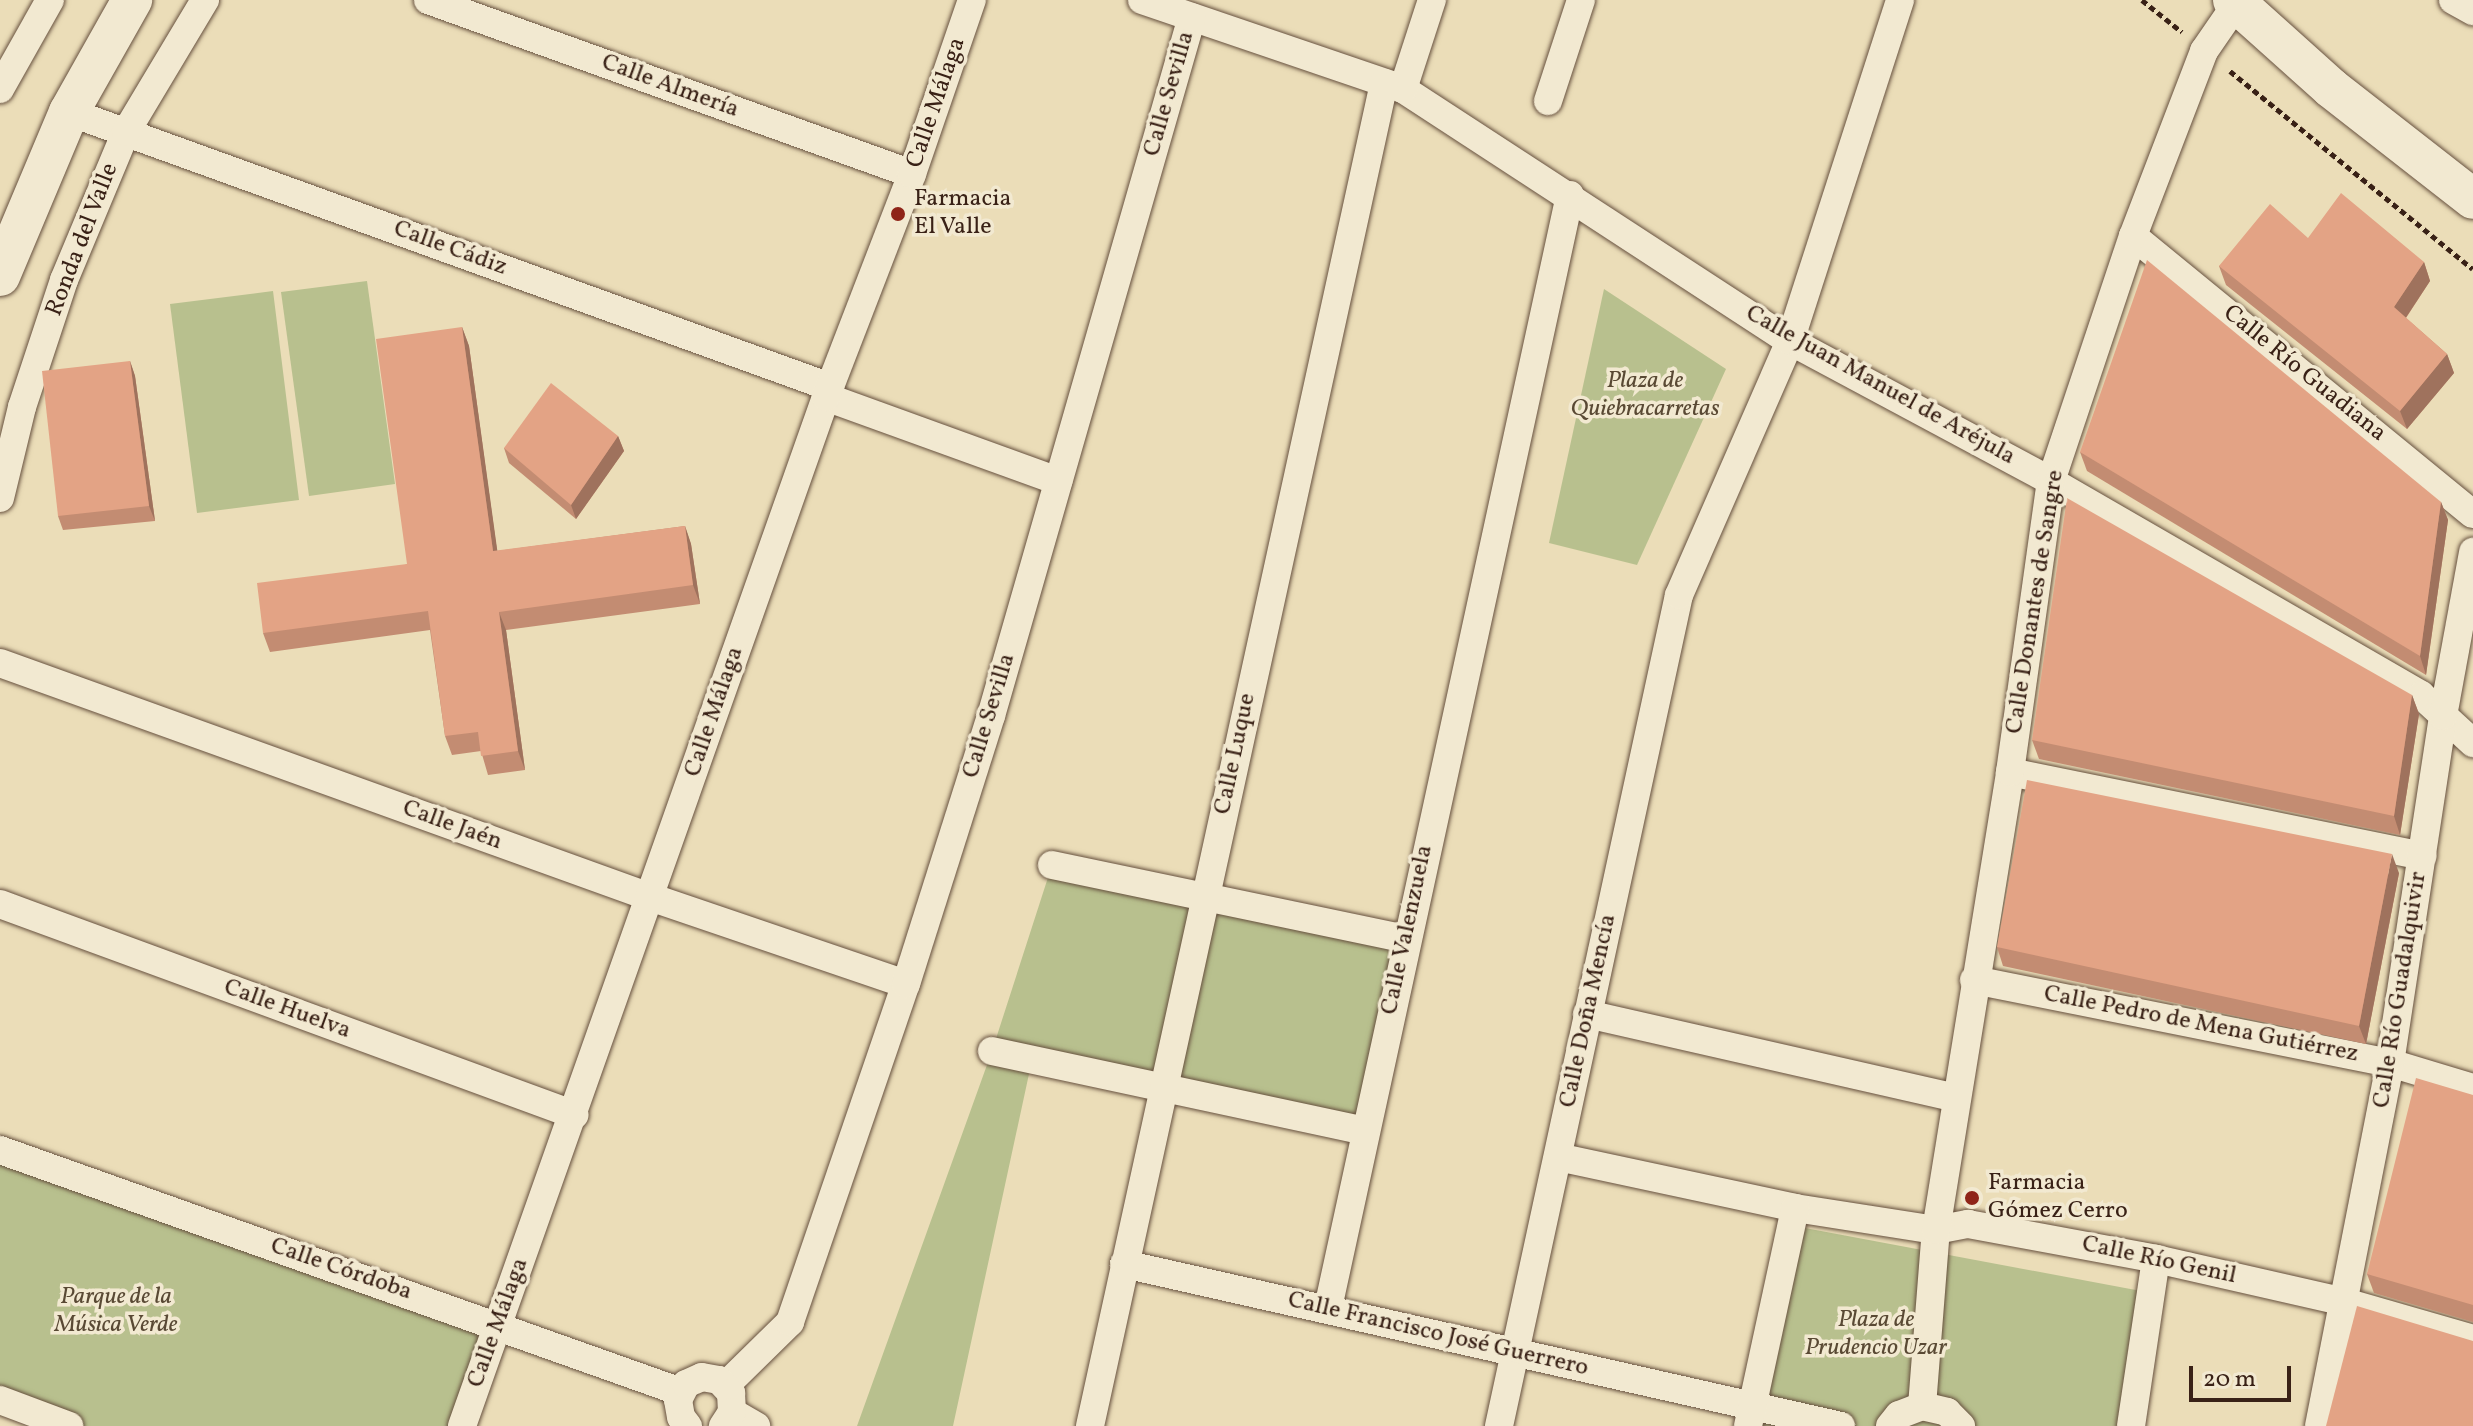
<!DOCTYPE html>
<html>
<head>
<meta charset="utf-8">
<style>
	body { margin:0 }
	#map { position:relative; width:2473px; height:1426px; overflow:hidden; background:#ebddb8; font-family:Vollkorn,serif }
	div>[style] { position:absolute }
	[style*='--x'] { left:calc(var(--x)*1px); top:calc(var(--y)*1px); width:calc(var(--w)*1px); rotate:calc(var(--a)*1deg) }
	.green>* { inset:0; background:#b8c08e }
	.path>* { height:5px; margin-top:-2.5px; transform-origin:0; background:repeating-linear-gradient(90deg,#392116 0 6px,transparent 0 10px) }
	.roads { filter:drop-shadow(0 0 2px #66503e) drop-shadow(0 0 2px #66503e) }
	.street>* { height:28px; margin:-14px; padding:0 14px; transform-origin:14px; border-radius:14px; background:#f2e9d1 }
	.secondary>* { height:40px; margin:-20px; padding:0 20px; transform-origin:20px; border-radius:20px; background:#f2e9d1 }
	.wall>* { inset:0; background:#c38c72 }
	.shaded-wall>* { inset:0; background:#9f725d }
	.building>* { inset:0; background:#e3a385 }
	.dots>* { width:22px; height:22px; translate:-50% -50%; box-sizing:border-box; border:4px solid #f2e9d1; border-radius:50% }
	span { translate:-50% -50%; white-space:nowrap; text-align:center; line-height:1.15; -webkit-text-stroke:7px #f2e9d1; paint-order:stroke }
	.street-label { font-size:24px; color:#392116 }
	.poi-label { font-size:24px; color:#392116 }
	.left { translate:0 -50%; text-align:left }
	.park-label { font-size:24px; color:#594934; font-style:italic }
	.scale { position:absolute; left:2189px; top:1366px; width:102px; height:36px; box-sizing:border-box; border:4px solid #392116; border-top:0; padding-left:10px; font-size:24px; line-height:28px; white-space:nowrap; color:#392116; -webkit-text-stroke:6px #f2e9d1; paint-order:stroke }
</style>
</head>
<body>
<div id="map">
	<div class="green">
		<i style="clip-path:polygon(367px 281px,395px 484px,309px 496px,281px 292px)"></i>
		<i style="clip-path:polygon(1604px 289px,1726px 369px,1637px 565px,1549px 543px)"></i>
		<i style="clip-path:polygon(273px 291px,299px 500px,197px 513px,170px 304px)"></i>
		<i style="clip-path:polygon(1052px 865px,1406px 939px,1364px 1131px,1032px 1060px,953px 1426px,857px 1426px,992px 1051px)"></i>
		<i style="clip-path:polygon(0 1150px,498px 1326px,462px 1426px,69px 1426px,0 1400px)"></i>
		<i style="clip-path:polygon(1805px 1228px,2141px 1291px,2119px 1426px,1761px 1426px)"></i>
	</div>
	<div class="path">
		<i style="--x:2142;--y:0;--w:51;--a:38.7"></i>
		<i style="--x:2230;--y:71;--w:313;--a:39.2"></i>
	</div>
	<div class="roads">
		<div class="street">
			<i style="--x:428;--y:0;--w:514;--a:19.77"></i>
			<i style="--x:1142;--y:0;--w:276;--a:18.8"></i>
			<i style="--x:1403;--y:89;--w:462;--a:33.1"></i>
			<i style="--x:1790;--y:341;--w:296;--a:28.2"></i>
			<i style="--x:2051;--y:481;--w:427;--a:30"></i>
			<i style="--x:2421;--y:695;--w:71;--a:42.7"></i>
			<i style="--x:2453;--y:0;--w:23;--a:29"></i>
			<i style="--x:0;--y:89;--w:102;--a:-60.7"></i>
			<i style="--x:1403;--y:89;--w:94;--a:-72"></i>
			<i style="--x:1548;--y:101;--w:106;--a:-71.9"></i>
			<i style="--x:69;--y:112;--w:809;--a:19.87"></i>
			<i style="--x:2133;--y:236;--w:439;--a:39.3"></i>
			<i style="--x:826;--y:397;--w:247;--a:19.9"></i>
			<i style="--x:0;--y:498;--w:94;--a:-76.4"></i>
			<i style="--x:22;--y:407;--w:134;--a:-71.7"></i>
			<i style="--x:64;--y:280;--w:160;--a:-67.3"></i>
			<i style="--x:126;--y:132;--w:154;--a:-59.1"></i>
			<i style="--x:0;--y:663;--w:691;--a:19.8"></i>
			<i style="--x:650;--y:897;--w:270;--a:18.8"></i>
			<i style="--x:2010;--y:772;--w:421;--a:11.5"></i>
			<i style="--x:1052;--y:865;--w:362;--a:11.8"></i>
			<i style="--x:0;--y:904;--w:612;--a:20.15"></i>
			<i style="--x:1974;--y:980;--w:424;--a:11.3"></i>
			<i style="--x:2390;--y:1063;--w:87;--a:16.8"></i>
			<i style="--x:1587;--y:1014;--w:379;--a:12.8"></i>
			<i style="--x:992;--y:1051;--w:381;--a:12.1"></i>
			<i style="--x:0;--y:1150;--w:723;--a:19.56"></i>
			<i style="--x:1558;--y:1157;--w:242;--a:12.1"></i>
			<i style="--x:1795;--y:1208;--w:143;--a:8.9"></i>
			<i style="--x:1936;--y:1230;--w:33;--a:-11"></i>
			<i style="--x:1968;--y:1224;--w:191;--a:10.5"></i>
			<i style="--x:2156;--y:1259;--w:194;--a:12.8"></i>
			<i style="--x:2345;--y:1302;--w:133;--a:16.1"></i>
			<i style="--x:1124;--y:1264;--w:735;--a:12.73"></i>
			<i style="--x:1328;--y:1308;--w:1139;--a:-77.73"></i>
			<i style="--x:726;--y:1385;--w:90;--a:-44.5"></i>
			<i style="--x:790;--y:1322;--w:357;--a:-71.1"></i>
			<i style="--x:906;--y:984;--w:281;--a:-72.4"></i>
			<i style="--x:991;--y:716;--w:727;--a:-73.96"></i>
			<i style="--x:0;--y:1400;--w:74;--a:20.6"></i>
			<i style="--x:1922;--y:1406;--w:177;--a:-85.5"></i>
			<i style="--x:1936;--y:1230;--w:464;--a:-80.8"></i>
			<i style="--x:2010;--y:772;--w:294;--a:-82"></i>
			<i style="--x:2051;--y:481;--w:258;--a:-71.5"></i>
			<i style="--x:2133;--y:236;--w:198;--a:-69"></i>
			<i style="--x:2204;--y:51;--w:58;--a:-55.5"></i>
			<i style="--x:2237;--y:3;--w:8;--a:-23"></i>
			<i style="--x:732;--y:1412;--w:28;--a:30"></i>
			<i style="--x:462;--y:1426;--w:1091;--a:-70.52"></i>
			<i style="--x:826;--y:397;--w:239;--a:-68.9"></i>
			<i style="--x:912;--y:174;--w:184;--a:-71"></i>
			<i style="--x:688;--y:1426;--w:11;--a:-128"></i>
			<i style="--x:681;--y:1417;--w:17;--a:-100"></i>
			<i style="--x:678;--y:1400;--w:18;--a:-63"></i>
			<i style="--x:686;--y:1384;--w:17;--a:-24"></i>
			<i style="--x:702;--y:1377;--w:17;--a:10"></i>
			<i style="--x:719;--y:1380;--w:18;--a:47"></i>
			<i style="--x:731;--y:1393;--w:19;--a:87"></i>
			<i style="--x:732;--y:1412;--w:17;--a:123"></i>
			<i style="--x:1090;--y:1426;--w:1375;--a:-77.65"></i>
			<i style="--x:1499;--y:1426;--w:850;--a:-77.78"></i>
			<i style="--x:1679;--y:595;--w:277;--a:-66.4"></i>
			<i style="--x:1790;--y:341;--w:358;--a:-72.1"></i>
			<i style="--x:1748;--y:1426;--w:223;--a:-77.8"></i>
			<i style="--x:1890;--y:1426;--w:14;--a:-51"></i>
			<i style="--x:1899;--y:1415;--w:25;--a:-21"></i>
			<i style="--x:1922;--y:1406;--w:26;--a:13"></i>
			<i style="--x:1947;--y:1412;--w:20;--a:45"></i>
			<i style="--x:2131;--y:1426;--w:169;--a:-81.5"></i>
			<i style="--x:2319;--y:1426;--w:370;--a:-78.9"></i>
			<i style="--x:2390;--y:1063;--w:351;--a:-81.3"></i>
			<i style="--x:2443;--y:716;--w:167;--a:-79.6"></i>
		</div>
		<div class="secondary">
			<i style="--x:2233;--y:0;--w:132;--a:41.9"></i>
			<i style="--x:2331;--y:88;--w:180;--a:38"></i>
			<i style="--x:0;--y:276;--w:178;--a:-67.2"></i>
			<i style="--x:69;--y:112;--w:129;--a:-60.6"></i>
		</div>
	</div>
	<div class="wall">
		<i style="clip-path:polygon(2308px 238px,2424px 262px,2430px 281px,2406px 318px,2447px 354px,2454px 373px,2407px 429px,2226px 285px,2219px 266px)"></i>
		<i style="clip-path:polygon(462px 327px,469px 346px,497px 551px,685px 526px,691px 544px,700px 604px,506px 630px,525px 770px,488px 775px,481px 751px,452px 755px,445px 736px,430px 630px,270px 652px,263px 633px,407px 564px)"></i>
		<i style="clip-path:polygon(130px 361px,135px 376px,155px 521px,63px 530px,58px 516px)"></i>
		<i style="clip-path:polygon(618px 436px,624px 451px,576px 519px,509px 463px,504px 448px)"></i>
		<i style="clip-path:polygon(2080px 452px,2441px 502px,2448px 520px,2426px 675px,2087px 471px)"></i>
		<i style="clip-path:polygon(2412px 695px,2419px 714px,2400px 835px,2039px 759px,2032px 740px)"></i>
		<i style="clip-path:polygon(2399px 873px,2366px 1044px,2003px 966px,1997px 947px)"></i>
		<i style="clip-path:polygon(2473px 1095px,2473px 1322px,2374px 1293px,2367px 1274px)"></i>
	</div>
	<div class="shaded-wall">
		<i style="clip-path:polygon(2424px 262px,2430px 281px,2401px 325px,2394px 307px)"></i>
		<i style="clip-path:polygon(462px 327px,469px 346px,500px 570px,493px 551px)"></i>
		<i style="clip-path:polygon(2447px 354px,2454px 373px,2407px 429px,2400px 411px)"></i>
		<i style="clip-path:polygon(130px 361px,135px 376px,155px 521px,149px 506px)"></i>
		<i style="clip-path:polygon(618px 436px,624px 451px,576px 519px,571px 505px)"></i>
		<i style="clip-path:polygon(2441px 502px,2448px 520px,2426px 675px,2420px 656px)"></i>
		<i style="clip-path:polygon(685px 526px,691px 544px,700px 604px,693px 585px)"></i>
		<i style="clip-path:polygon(499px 612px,506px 630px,525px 770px,518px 751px)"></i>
		<i style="clip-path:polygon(2412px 695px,2419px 714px,2400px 835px,2394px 816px)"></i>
		<i style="clip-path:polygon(2392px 854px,2399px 873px,2366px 1044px,2359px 1026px)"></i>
	</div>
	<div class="building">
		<i style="clip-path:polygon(2341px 193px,2424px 262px,2394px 307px,2447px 354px,2400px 411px,2219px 266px,2270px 204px,2308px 238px)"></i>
		<i style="clip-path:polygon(2147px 260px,2441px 502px,2420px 656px,2080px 452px)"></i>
		<i style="clip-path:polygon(462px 327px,493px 551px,685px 526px,693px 585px,499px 612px,518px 751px,481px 756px,478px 732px,445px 736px,428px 611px,263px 633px,257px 583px,407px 564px,376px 339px)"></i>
		<i style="clip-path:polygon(130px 361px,149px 506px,58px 516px,42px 371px)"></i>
		<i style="clip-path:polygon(551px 383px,618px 436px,571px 505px,504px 448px)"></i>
		<i style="clip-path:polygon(2067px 498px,2412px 695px,2394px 816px,2032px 740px)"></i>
		<i style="clip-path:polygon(2027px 780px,2392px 854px,2359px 1026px,1997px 947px)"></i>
		<i style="clip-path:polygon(2416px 1078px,2473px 1095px,2473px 1305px,2367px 1274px)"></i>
		<i style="clip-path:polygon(2357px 1306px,2473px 1341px,2473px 1426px,2326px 1426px)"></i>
	</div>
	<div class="dots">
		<i style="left:898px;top:214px;background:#8f2418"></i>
		<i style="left:1972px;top:1198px;background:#8f2418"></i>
	</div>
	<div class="street-label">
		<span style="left:670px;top:87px;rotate:20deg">Calle Almería</span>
		<span style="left:1170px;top:94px;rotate:-74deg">Calle Sevilla</span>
		<span style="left:937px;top:103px;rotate:-71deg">Calle Málaga</span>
		<span style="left:83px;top:240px;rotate:-69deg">Ronda del Valle</span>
		<span style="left:450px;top:249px;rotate:20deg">Calle Cádiz</span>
		<span style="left:2304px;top:374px;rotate:39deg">Calle Río Guadiana</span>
		<span style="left:1880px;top:386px;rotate:29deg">Calle Juan Manuel de Aréjula</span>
		<span style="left:2036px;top:602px;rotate:-81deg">Calle Donantes de Sangre</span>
		<span style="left:715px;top:712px;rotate:-71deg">Calle Málaga</span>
		<span style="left:990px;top:716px;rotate:-73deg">Calle Sevilla</span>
		<span style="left:1236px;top:754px;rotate:-78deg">Calle Luque</span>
		<span style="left:452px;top:826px;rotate:20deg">Calle Jaén</span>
		<span style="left:1408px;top:930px;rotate:-78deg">Calle Valenzuela</span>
		<span style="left:2401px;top:990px;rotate:-81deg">Calle Río Guadalquivir</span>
		<span style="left:287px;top:1010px;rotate:20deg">Calle Huelva</span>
		<span style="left:1589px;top:1011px;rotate:-78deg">Calle Doña Mencía</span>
		<span style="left:2201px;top:1025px;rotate:11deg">Calle Pedro de Mena Gutiérrez</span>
		<span style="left:2159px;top:1261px;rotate:12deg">Calle Río Genil</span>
		<span style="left:341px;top:1270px;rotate:19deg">Calle Córdoba</span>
		<span style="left:499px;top:1323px;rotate:-70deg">Calle Málaga</span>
		<span style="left:1438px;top:1335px;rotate:13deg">Calle Francisco José Guerrero</span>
	</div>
	<div class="poi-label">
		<span class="left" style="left:914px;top:214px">Farmacia<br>El Valle</span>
		<span class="left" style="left:1988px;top:1198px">Farmacia<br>Gómez Cerro</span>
	</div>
	<div class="park-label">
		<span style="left:1645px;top:396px">Plaza de<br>Quiebracarretas</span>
		<span style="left:116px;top:1312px">Parque de la<br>Música Verde</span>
		<span style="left:1876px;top:1335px">Plaza de<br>Prudencio Uzar</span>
	</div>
	<div class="scale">20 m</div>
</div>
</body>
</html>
